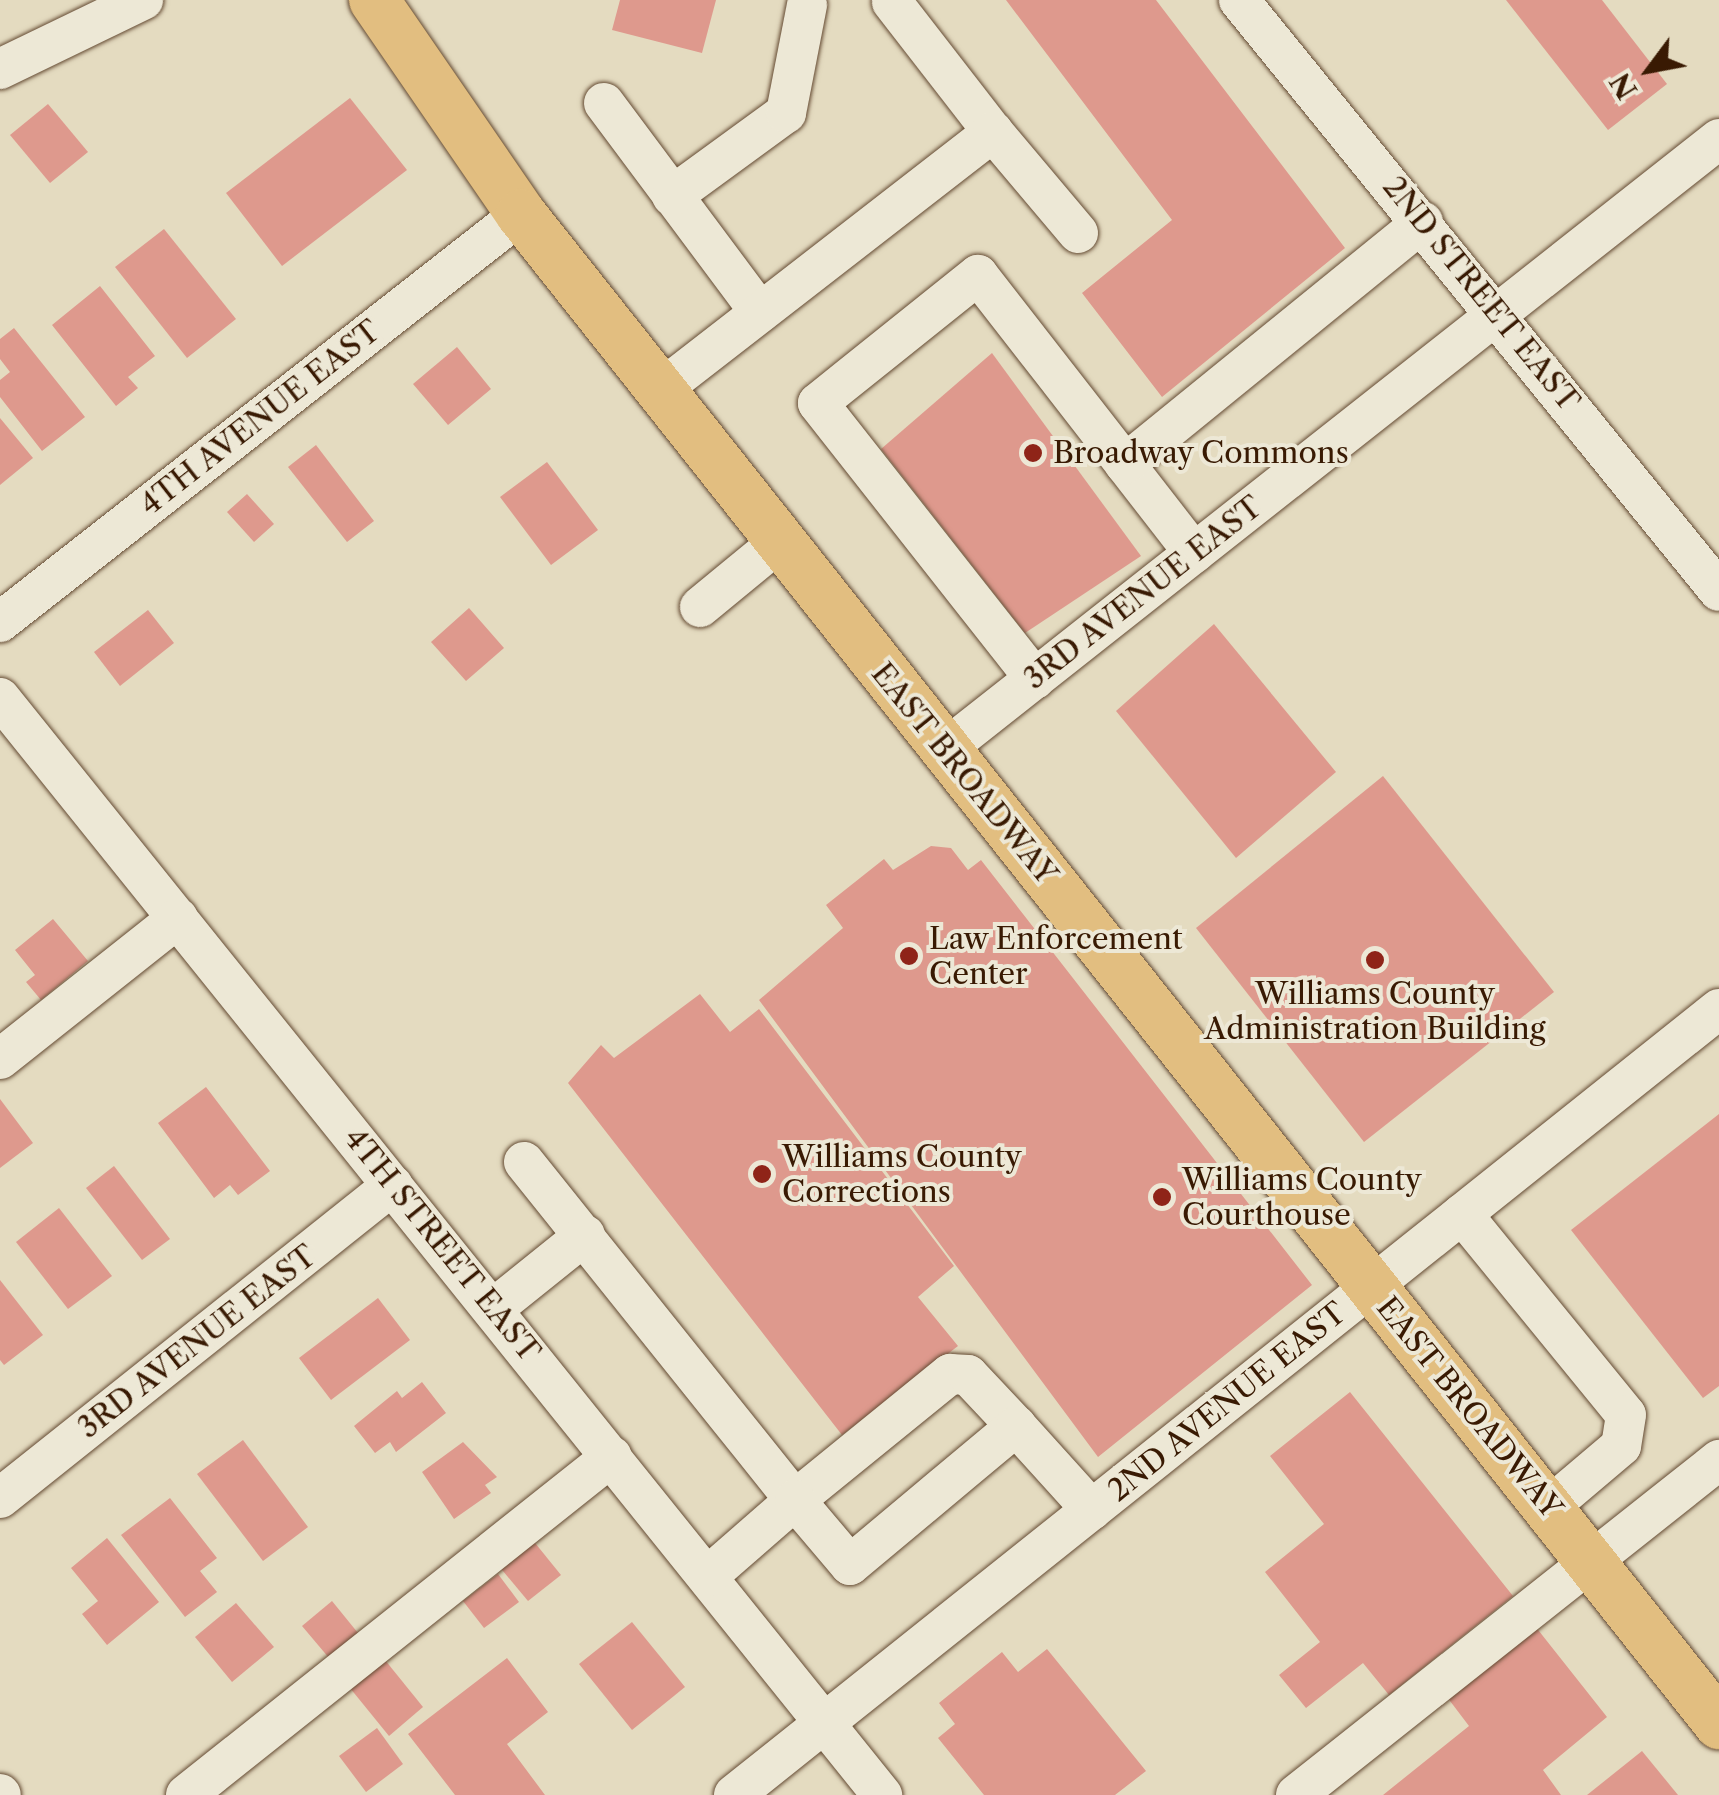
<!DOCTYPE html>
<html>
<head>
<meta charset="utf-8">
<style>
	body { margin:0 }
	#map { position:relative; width:1719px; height:1795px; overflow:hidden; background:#e4dbc0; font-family:"Libre Caslon Text",serif }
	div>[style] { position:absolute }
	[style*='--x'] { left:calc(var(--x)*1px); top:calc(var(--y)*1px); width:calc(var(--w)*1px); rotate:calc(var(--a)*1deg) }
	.building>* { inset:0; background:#de998d }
	.roads { filter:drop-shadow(0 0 2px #644a32) drop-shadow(0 0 2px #644a32) }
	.minor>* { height:40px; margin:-20px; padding:0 20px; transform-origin:20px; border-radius:20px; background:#ede8d6 }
	.major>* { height:50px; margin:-25px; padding:0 25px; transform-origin:25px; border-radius:25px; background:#e2be80 }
	.dots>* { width:28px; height:28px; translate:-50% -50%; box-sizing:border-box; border:5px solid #ede8d6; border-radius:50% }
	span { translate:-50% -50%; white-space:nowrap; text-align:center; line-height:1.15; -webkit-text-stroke:8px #ede8d6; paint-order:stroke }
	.street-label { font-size:30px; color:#391a03 }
	.poi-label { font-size:30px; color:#391a03 }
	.left { translate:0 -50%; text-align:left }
	.north { position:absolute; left:1599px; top:20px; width:100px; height:100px; -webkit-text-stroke:8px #ede8d6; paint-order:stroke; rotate:238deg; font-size:28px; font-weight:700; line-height:40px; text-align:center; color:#391a03 }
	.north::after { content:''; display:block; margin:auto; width:35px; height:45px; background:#391a03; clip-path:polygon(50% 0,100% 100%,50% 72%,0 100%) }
</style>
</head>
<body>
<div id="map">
	<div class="building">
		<i style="clip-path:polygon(620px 0,716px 0,702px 53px,612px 30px)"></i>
		<i style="clip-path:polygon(1006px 0,1156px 0,1345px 248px,1162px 397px,1082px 293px,1172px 220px)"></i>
		<i style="clip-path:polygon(1506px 0,1602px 0,1667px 84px,1608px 130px)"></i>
		<i style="clip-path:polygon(350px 98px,407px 170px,282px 266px,226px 193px)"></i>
		<i style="clip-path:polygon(48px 104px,88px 152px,50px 183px,10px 135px)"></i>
		<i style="clip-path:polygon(164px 229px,236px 319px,187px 358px,115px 267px)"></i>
		<i style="clip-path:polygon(100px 286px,155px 356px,128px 377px,138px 388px,116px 406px,52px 325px)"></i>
		<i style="clip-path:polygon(14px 328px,85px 417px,42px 451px,0 397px,0 380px,10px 372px,0 359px,0 339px)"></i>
		<i style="clip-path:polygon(457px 347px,491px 389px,448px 425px,413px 384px)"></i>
		<i style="clip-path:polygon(992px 353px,1141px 556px,1025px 633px,881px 449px)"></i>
		<i style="clip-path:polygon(0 418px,33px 458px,0 485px)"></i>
		<i style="clip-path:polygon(316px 445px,374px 521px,347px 542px,288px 467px)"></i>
		<i style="clip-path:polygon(547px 462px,598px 530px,551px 565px,500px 497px)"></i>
		<i style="clip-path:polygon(247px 494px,274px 524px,254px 542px,227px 512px)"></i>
		<i style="clip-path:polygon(469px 608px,504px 648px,466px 681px,431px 642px)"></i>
		<i style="clip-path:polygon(148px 610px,174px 643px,120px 686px,94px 652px)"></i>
		<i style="clip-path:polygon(1214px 624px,1336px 772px,1236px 858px,1116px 711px)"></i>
		<i style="clip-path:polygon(1383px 776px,1554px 992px,1364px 1142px,1196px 928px)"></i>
		<i style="clip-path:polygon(931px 846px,951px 848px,968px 870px,981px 860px,1312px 1285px,1098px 1457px,759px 1000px,843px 928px,826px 905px,884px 859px,893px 870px)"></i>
		<i style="clip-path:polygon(53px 919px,88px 961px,41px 1000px,26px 982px,35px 975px,15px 950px)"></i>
		<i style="clip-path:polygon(700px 994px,730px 1032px,759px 1009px,954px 1266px,918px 1297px,958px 1346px,842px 1435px,568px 1083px,601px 1045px,614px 1058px)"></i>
		<i style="clip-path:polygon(206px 1087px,270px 1171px,238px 1195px,230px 1185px,214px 1198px,158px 1123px)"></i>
		<i style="clip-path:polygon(0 1099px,33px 1143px,0 1168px)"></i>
		<i style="clip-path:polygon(1719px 1114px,1719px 1386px,1703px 1398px,1571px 1230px)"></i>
		<i style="clip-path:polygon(114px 1166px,170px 1239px,142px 1260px,86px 1188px)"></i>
		<i style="clip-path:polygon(59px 1208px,112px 1276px,68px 1309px,16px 1242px)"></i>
		<i style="clip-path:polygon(0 1280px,43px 1335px,4px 1365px,0 1360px)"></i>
		<i style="clip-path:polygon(378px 1298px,410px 1340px,331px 1400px,299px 1358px)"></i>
		<i style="clip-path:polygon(422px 1382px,446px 1413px,396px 1452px,390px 1442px,375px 1453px,354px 1426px,397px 1391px,402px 1398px)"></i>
		<i style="clip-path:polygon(1350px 1392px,1513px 1596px,1389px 1695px,1363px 1663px,1306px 1708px,1279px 1675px,1320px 1642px,1265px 1572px,1324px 1524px,1270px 1456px)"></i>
		<i style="clip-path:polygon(243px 1440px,308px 1527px,263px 1561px,197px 1474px)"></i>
		<i style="clip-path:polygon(463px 1442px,497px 1477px,485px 1485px,491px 1493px,454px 1519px,422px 1472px)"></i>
		<i style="clip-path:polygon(170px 1498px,217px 1558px,200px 1571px,217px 1592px,185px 1617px,121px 1535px)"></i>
		<i style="clip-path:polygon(107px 1538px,159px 1602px,107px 1645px,82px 1614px,98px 1601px,71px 1568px)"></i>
		<i style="clip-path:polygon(531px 1538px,561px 1575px,528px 1601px,498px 1565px)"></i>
		<i style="clip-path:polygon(498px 1574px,519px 1602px,484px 1628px,463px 1601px)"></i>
		<i style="clip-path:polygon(332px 1601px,358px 1633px,329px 1658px,302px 1626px)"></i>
		<i style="clip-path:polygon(236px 1603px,274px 1647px,232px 1682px,195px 1637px)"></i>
		<i style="clip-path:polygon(632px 1622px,685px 1687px,632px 1730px,579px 1664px)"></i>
		<i style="clip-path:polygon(1535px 1626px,1607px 1717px,1543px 1770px,1561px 1795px,1383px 1795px,1469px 1726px,1447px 1697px)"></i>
		<i style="clip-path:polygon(1047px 1649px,1146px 1771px,1115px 1795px,984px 1795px,938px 1738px,955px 1724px,939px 1703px,1002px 1652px,1018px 1672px)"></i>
		<i style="clip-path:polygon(507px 1658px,548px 1712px,507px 1744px,545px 1795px,455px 1795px,408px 1734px)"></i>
		<i style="clip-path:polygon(385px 1660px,423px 1707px,389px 1736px,350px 1688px)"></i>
		<i style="clip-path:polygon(377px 1728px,403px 1764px,366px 1792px,339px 1756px)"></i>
		<i style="clip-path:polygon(1642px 1751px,1678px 1795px,1587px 1795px)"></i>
	</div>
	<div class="roads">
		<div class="minor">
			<i style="--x:1239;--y:0;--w:761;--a:50.92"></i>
			<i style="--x:892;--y:2;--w:165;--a:52.2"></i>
			<i style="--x:0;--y:69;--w:159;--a:-25.8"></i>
			<i style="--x:604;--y:103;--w:261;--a:53.3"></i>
			<i style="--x:672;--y:196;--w:141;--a:-36.1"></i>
			<i style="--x:786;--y:113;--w:110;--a:-79"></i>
			<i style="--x:659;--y:391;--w:423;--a:-37.8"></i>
			<i style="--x:993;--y:132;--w:132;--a:49.9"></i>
			<i style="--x:1194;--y:553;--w:113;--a:-127.8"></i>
			<i style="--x:1125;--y:464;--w:384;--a:-39.1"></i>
			<i style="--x:700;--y:607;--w:102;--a:-39.4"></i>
			<i style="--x:0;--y:622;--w:662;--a:-38.06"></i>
			<i style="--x:1035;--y:679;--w:351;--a:-128.2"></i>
			<i style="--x:818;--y:403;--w:205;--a:-38.7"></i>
			<i style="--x:978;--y:275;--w:239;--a:52.1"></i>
			<i style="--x:0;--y:698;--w:1408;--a:51.2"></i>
			<i style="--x:944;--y:750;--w:987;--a:-38.25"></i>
			<i style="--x:0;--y:1059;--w:227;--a:-38.4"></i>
			<i style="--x:524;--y:1162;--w:433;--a:51.3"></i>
			<i style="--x:795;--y:1500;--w:200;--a:-39.1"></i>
			<i style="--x:950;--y:1374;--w:18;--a:3"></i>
			<i style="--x:968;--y:1375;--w:70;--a:46.7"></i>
			<i style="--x:1462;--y:1214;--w:259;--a:50.8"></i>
			<i style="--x:1626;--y:1415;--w:31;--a:99"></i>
			<i style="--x:1621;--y:1446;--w:96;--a:139.7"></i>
			<i style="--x:493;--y:1309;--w:118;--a:-38.8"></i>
			<i style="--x:0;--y:1498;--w:502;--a:-38.54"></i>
			<i style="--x:708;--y:1576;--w:116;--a:-41.1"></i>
			<i style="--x:795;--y:1500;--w:85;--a:49.8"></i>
			<i style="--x:850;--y:1565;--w:217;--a:-39.9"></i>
			<i style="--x:1016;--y:1426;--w:113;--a:47.9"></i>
			<i style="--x:0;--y:1794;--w:1;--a:45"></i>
			<i style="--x:186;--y:1795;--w:544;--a:-38.51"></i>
			<i style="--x:734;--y:1795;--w:1260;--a:-38.59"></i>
			<i style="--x:1296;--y:1795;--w:540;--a:-38.38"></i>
		</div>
		<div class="major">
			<i style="--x:374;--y:0;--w:260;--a:55.5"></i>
			<i style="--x:521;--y:214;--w:1928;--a:51.57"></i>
		</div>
	</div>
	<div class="dots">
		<i style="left:1033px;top:453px;background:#8f2418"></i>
		<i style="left:909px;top:956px;background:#8f2418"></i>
		<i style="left:1375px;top:960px;background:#8f2418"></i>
		<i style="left:762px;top:1174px;background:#8f2418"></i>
		<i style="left:1162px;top:1197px;background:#8f2418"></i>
	</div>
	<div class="street-label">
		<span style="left:1481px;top:294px;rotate:51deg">2ND STREET EAST</span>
		<span style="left:260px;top:418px;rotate:-38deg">4TH AVENUE EAST</span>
		<span style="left:1143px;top:593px;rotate:-38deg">3RD AVENUE EAST</span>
		<span style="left:964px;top:774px;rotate:51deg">EAST BROADWAY</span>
		<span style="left:442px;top:1245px;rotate:51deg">4TH STREET EAST</span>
		<span style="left:197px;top:1342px;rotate:-38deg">3RD AVENUE EAST</span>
		<span style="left:1227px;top:1402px;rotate:-39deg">2ND AVENUE EAST</span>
		<span style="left:1469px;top:1408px;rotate:51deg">EAST BROADWAY</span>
	</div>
	<div class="poi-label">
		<span class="left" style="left:1053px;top:453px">Broadway Commons</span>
		<span class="left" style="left:929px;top:956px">Law Enforcement<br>Center</span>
		<span style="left:1375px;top:1011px">Williams County<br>Administration Building</span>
		<span class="left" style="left:782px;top:1174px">Williams County<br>Corrections</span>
		<span class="left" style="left:1182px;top:1197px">Williams County<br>Courthouse</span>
	</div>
	<div class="north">N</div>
</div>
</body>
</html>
